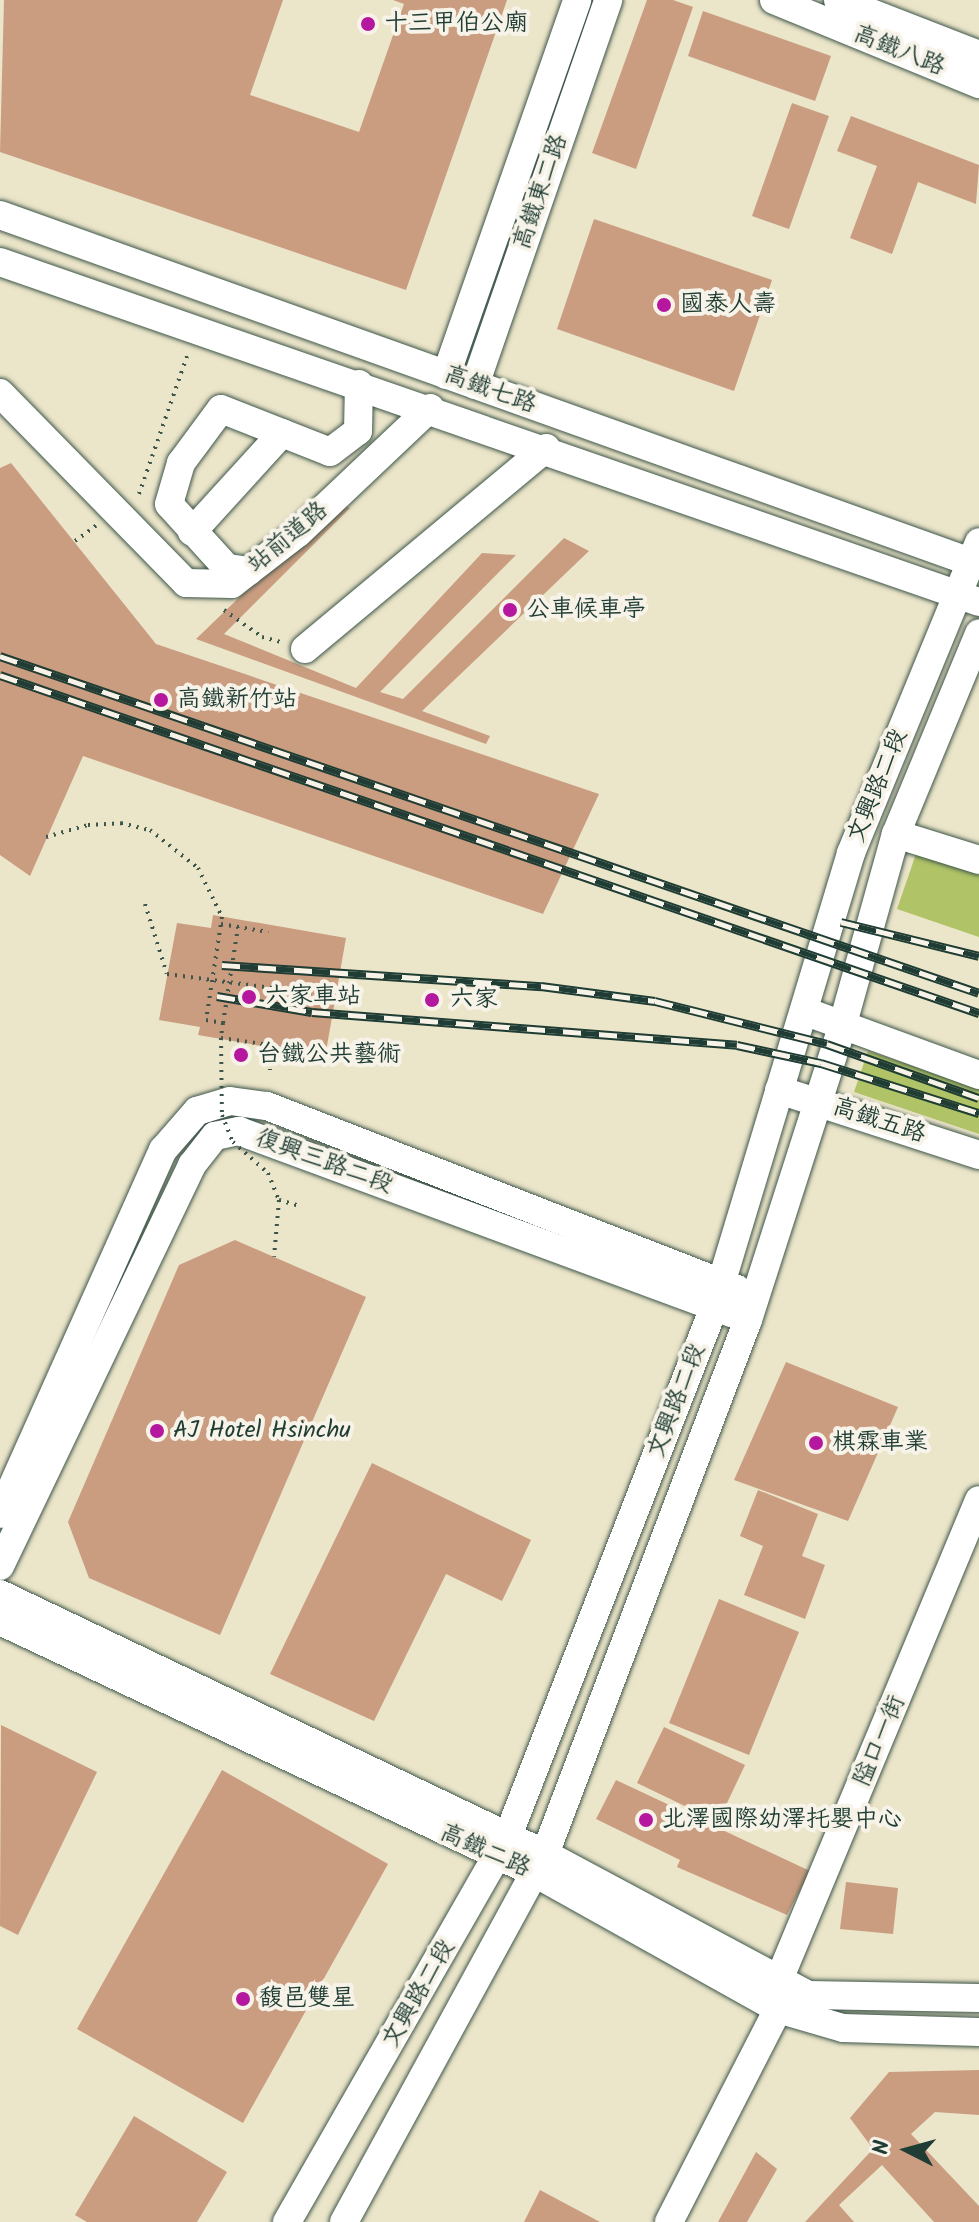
<!DOCTYPE html>
<html>
<head>
<meta charset="utf-8">
<style>
	body { margin:0 }
	#map { position:relative; width:979px; height:2222px; overflow:hidden; background:#ebe5c9; font-family:Kalam,"LXGW WenKai TC",sans-serif }
	div>[style] { position:absolute }
	[style*='--x'] { left:calc(var(--x)*1px); top:calc(var(--y)*1px); width:calc(var(--w)*1px); rotate:calc(var(--a)*1deg) }
	.green>* { inset:0; background:#b0c367 }
	.building>* { inset:0; background:#ca9d81 }
	.path>* { height:4px; margin-top:-2px; transform-origin:0; background:repeating-linear-gradient(90deg,#3e564a 0 2px,transparent 0 8px) }
	.roads { filter:drop-shadow(0 0 2px #3e564a) drop-shadow(0 0 2px #3e564a) }
	.minor>* { height:28px; margin:-14px; padding:0 14px; transform-origin:14px; border-radius:14px; background:#fff }
	.rail>* { height:9px; margin-top:-4.5px; transform-origin:0; background:repeating-linear-gradient(90deg,#f7f3e8 0 18px,#1f3d34 0 36px); box-sizing:border-box; border-block:2px solid #1f3d34 }
	.path-bridge>* { height:4px; margin-top:-2px; transform-origin:0; background:repeating-linear-gradient(90deg,#3e564a 0 2px,transparent 0 8px) }
	.dots>* { width:22px; height:22px; translate:-50% -50%; box-sizing:border-box; border:4px solid #f7f3e8; border-radius:50% }
	span { translate:-50% -50%; white-space:nowrap; text-align:center; line-height:1.15; -webkit-text-stroke:8px #f7f3e8; paint-order:stroke }
	.poi-label { font-size:24px; color:#1f3d34 }
	.left { translate:0 -50%; text-align:left }
	.street-label { font-size:24px; color:#1f3d34 }
	.north { position:absolute; left:867px; top:2110px; width:80px; height:80px; -webkit-text-stroke:6px #f7f3e8; paint-order:stroke; rotate:276deg; font-size:22px; font-weight:700; line-height:32px; text-align:center; color:#1f3d34 }
	.north::after { content:''; display:block; margin:auto; width:28px; height:36px; background:#1f3d34; clip-path:polygon(50% 0,100% 100%,50% 72%,0 100%) }
</style>
</head>
<body>
<div id="map">
	<div class="green">
		<i style="clip-path:polygon(917px 851px,979px 873px,979px 937px,897px 909px)"></i>
		<i style="clip-path:polygon(868px 1051px,979px 1088px,979px 1134px,854px 1092px)"></i>
	</div>
	<div class="building">
		<i style="clip-path:polygon(4px 0,283px 0,250px 95px,359px 132px,404px 4px,393px 0,507px 0,406px 290px,0 152px)"></i>
		<i style="clip-path:polygon(647px 0,673px 0,693px 7px,636px 169px,592px 153px)"></i>
		<i style="clip-path:polygon(703px 11px,831px 56px,815px 101px,688px 56px)"></i>
		<i style="clip-path:polygon(792px 103px,829px 116px,789px 229px,752px 216px)"></i>
		<i style="clip-path:polygon(851px 116px,979px 165px,976px 204px,918px 182px,892px 254px,850px 238px,877px 166px,837px 151px)"></i>
		<i style="clip-path:polygon(594px 219px,772px 280px,734px 391px,557px 329px)"></i>
		<i style="clip-path:polygon(11px 463px,156px 644px,599px 794px,543px 914px,83px 756px,30px 876px,0 855px,0 468px)"></i>
		<i style="clip-path:polygon(337px 503px,350px 508px,224px 634px,356px 688px,482px 553px,516px 555px,380px 692px,403px 699px,564px 538px,589px 551px,422px 711px,490px 736px,486px 744px,196px 639px)"></i>
		<i style="clip-path:polygon(213px 915px,346px 938px,325px 1057px,198px 1035px,200px 1027px,159px 1020px,177px 923px,211px 928px)"></i>
		<i style="clip-path:polygon(235px 1240px,366px 1297px,220px 1635px,89px 1578px,68px 1522px,179px 1265px)"></i>
		<i style="clip-path:polygon(786px 1362px,898px 1407px,848px 1521px,734px 1480px)"></i>
		<i style="clip-path:polygon(372px 1463px,531px 1540px,502px 1601px,446px 1574px,374px 1721px,270px 1674px)"></i>
		<i style="clip-path:polygon(758px 1490px,818px 1514px,802px 1556px,825px 1565px,805px 1619px,744px 1595px,763px 1546px,740px 1536px)"></i>
		<i style="clip-path:polygon(719px 1599px,799px 1632px,749px 1755px,669px 1723px)"></i>
		<i style="clip-path:polygon(1px 1725px,97px 1772px,18px 1935px,0 1926px)"></i>
		<i style="clip-path:polygon(664px 1727px,745px 1765px,718px 1822px,637px 1783px)"></i>
		<i style="clip-path:polygon(222px 1770px,388px 1864px,243px 2123px,77px 2029px)"></i>
		<i style="clip-path:polygon(616px 1780px,810px 1871px,787px 1915px,677px 1867px,680px 1860px,596px 1819px)"></i>
		<i style="clip-path:polygon(846px 1882px,898px 1888px,893px 1934px,840px 1929px)"></i>
		<i style="clip-path:polygon(979px 2070px,979px 2115px,935px 2112px,911px 2134px,979px 2206px,979px 2222px,934px 2222px,882px 2165px,839px 2205px,854px 2222px,805px 2222px,873px 2149px,850px 2118px,889px 2072px)"></i>
		<i style="clip-path:polygon(134px 2116px,227px 2172px,197px 2222px,87px 2222px,75px 2215px)"></i>
		<i style="clip-path:polygon(756px 2152px,777px 2169px,747px 2222px,718px 2222px)"></i>
		<i style="clip-path:polygon(540px 2190px,600px 2222px,524px 2222px)"></i>
	</div>
	<div class="path">
		<i style="--x:139;--y:494;--w:149;--a:-70.8"></i>
		<i style="--x:75;--y:541;--w:26;--a:-36"></i>
		<i style="--x:224;--y:610;--w:47;--a:35.4"></i>
		<i style="--x:262;--y:637;--w:20;--a:15"></i>
		<i style="--x:46;--y:837;--w:44;--a:-15.9"></i>
		<i style="--x:88;--y:825;--w:33;--a:-3"></i>
		<i style="--x:121;--y:823;--w:30;--a:14"></i>
		<i style="--x:150;--y:830;--w:61;--a:38.4"></i>
		<i style="--x:198;--y:868;--w:55;--a:63.9"></i>
		<i style="--x:222;--y:917;--w:104;--a:98.8"></i>
		<i style="--x:206;--y:1020;--w:17;--a:10"></i>
		<i style="--x:223;--y:1023;--w:15;--a:98"></i>
		<i style="--x:221;--y:1038;--w:49;--a:8.1"></i>
		<i style="--x:270;--y:1045;--w:25;--a:90"></i>
		<i style="--x:145;--y:904;--w:73;--a:72.6"></i>
		<i style="--x:167;--y:974;--w:158;--a:7.6"></i>
		<i style="--x:221;--y:924;--w:48;--a:9.7"></i>
		<i style="--x:223;--y:1023;--w:97;--a:-81.1"></i>
		<i style="--x:279;--y:1200;--w:19;--a:16"></i>
	</div>
	<div class="roads">
		<div class="minor">
			<i style="--x:774;--y:0;--w:222;--a:22.3"></i>
			<i style="--x:838;--y:0;--w:151;--a:21.3"></i>
			<i style="--x:0;--y:215;--w:1040;--a:19.67"></i>
			<i style="--x:0;--y:262;--w:1036;--a:19.15"></i>
			<i style="--x:446;--y:375;--w:397;--a:-70.7"></i>
			<i style="--x:475;--y:385;--w:407;--a:-70.9"></i>
			<i style="--x:0;--y:393;--w:266;--a:45.6"></i>
			<i style="--x:186;--y:583;--w:46;--a:1.2"></i>
			<i style="--x:232;--y:584;--w:83;--a:-37.7"></i>
			<i style="--x:298;--y:533;--w:182;--a:-43.4"></i>
			<i style="--x:192;--y:532;--w:134;--a:-47.7"></i>
			<i style="--x:249;--y:571;--w:22;--a:-172"></i>
			<i style="--x:227;--y:568;--w:86;--a:-132.2"></i>
			<i style="--x:169;--y:504;--w:43;--a:-73.7"></i>
			<i style="--x:181;--y:463;--w:67;--a:-53.5"></i>
			<i style="--x:221;--y:409;--w:117;--a:21.5"></i>
			<i style="--x:330;--y:452;--w:35;--a:-37"></i>
			<i style="--x:358;--y:431;--w:47;--a:-88.8"></i>
			<i style="--x:305;--y:649;--w:314;--a:-39.8"></i>
			<i style="--x:896;--y:834;--w:87;--a:17.4"></i>
			<i style="--x:804;--y:1011;--w:186;--a:20.1"></i>
			<i style="--x:779;--y:1090;--w:210;--a:18"></i>
			<i style="--x:0;--y:1514;--w:399;--a:-65.9"></i>
			<i style="--x:163;--y:1150;--w:52;--a:-48.9"></i>
			<i style="--x:197;--y:1111;--w:34;--a:-17"></i>
			<i style="--x:230;--y:1101;--w:37;--a:8"></i>
			<i style="--x:267;--y:1106;--w:504;--a:21.27"></i>
			<i style="--x:0;--y:1566;--w:445;--a:-64.4"></i>
			<i style="--x:192;--y:1165;--w:37;--a:-52"></i>
			<i style="--x:215;--y:1136;--w:25;--a:-12"></i>
			<i style="--x:239;--y:1131;--w:525;--a:20.3"></i>
			<i style="--x:0;--y:1594;--w:604;--a:25.5"></i>
			<i style="--x:545;--y:1854;--w:298;--a:28.2"></i>
			<i style="--x:808;--y:1995;--w:171;--a:1"></i>
			<i style="--x:0;--y:1621;--w:591;--a:25.22"></i>
			<i style="--x:535;--y:1873;--w:278;--a:29.2"></i>
			<i style="--x:778;--y:2009;--w:68;--a:16.3"></i>
			<i style="--x:843;--y:2028;--w:136;--a:1.7"></i>
			<i style="--x:778;--y:1982;--w:522;--a:-67.36"></i>
			<i style="--x:287;--y:2222;--w:445;--a:-60.2"></i>
			<i style="--x:508;--y:1836;--w:568;--a:-68.72"></i>
			<i style="--x:714;--y:1307;--w:474;--a:-73.2"></i>
			<i style="--x:851;--y:853;--w:336;--a:-67.6"></i>
			<i style="--x:344;--y:2222;--w:419;--a:-61.4"></i>
			<i style="--x:545;--y:1854;--w:571;--a:-69.19"></i>
			<i style="--x:748;--y:1320;--w:308;--a:-72.2"></i>
			<i style="--x:842;--y:1027;--w:200;--a:-74.4"></i>
			<i style="--x:896;--y:834;--w:217;--a:-67.5"></i>
			<i style="--x:669;--y:2222;--w:239;--a:-62.9"></i>
		</div>
	</div>
	<div class="rail">
		<i style="--x:0;--y:656;--w:1035;--a:18.99"></i>
		<i style="--x:0;--y:675;--w:1036;--a:19.05"></i>
		<i style="--x:841;--y:922;--w:142;--a:13.8"></i>
		<i style="--x:222;--y:965;--w:320;--a:3.8"></i>
		<i style="--x:541;--y:986;--w:115;--a:7.5"></i>
		<i style="--x:655;--y:1001;--w:177;--a:14"></i>
		<i style="--x:827;--y:1044;--w:161;--a:19.6"></i>
		<i style="--x:217;--y:996;--w:96;--a:9.6"></i>
		<i style="--x:312;--y:1012;--w:426;--a:4.4"></i>
		<i style="--x:737;--y:1045;--w:86;--a:12.1"></i>
		<i style="--x:821;--y:1063;--w:166;--a:17.6"></i>
	</div>
	<div class="path-bridge">
		<i style="--x:221;--y:1038;--w:77;--a:89.3"></i>
		<i style="--x:222;--y:1115;--w:29;--a:68"></i>
		<i style="--x:233;--y:1142;--w:47;--a:41.5"></i>
		<i style="--x:268;--y:1173;--w:29;--a:68"></i>
		<i style="--x:279;--y:1200;--w:57;--a:95"></i>
	</div>
	<div class="dots">
		<i style="left:368px;top:24px;background:#b5179e"></i>
		<i style="left:664px;top:305px;background:#b5179e"></i>
		<i style="left:510px;top:610px;background:#b5179e"></i>
		<i style="left:161px;top:700px;background:#b5179e"></i>
		<i style="left:249px;top:997px;background:#b5179e"></i>
		<i style="left:432px;top:1000px;background:#b5179e"></i>
		<i style="left:241px;top:1055px;background:#b5179e"></i>
		<i style="left:157px;top:1431px;background:#b5179e"></i>
		<i style="left:816px;top:1443px;background:#b5179e"></i>
		<i style="left:646px;top:1820px;background:#b5179e"></i>
		<i style="left:243px;top:1999px;background:#b5179e"></i>
	</div>
	<div class="poi-label">
		<span class="left" style="left:384px;top:24px">十三甲伯公廟</span>
		<span class="left" style="left:680px;top:305px">國泰人壽</span>
		<span class="left" style="left:526px;top:610px">公車候車亭</span>
		<span class="left" style="left:177px;top:700px">高鐵新竹站</span>
		<span class="left" style="left:265px;top:997px">六家車站</span>
		<span class="left" style="left:450px;top:1000px">六家</span>
		<span class="left" style="left:257px;top:1055px">台鐵公共藝術</span>
		<span class="left" style="left:173px;top:1431px">AJ Hotel Hsinchu</span>
		<span class="left" style="left:832px;top:1443px">棋霖車業</span>
		<span class="left" style="left:662px;top:1820px">北澤國際幼澤托嬰中心</span>
		<span class="left" style="left:259px;top:1999px">馥邑雙星</span>
	</div>
	<div class="street-label">
		<span style="left:899px;top:51px;rotate:22deg">高鐵八路</span>
		<span style="left:541px;top:192px;rotate:-71deg">高鐵東二路</span>
		<span style="left:490px;top:390px;rotate:20deg">高鐵七路</span>
		<span style="left:288px;top:538px;rotate:-40deg">站前道路</span>
		<span style="left:878px;top:786px;rotate:-68deg">文興路二段</span>
		<span style="left:879px;top:1121px;rotate:18deg">高鐵五路</span>
		<span style="left:324px;top:1162px;rotate:20deg">復興三路二段</span>
		<span style="left:677px;top:1401px;rotate:-69deg">文興路二段</span>
		<span style="left:880px;top:1741px;rotate:-67deg">隘口一街</span>
		<span style="left:485px;top:1851px;rotate:24deg">高鐵二路</span>
		<span style="left:419px;top:1994px;rotate:-60deg">文興路二段</span>
	</div>
	<div class="north">N</div>
</div>
</body>
</html>
